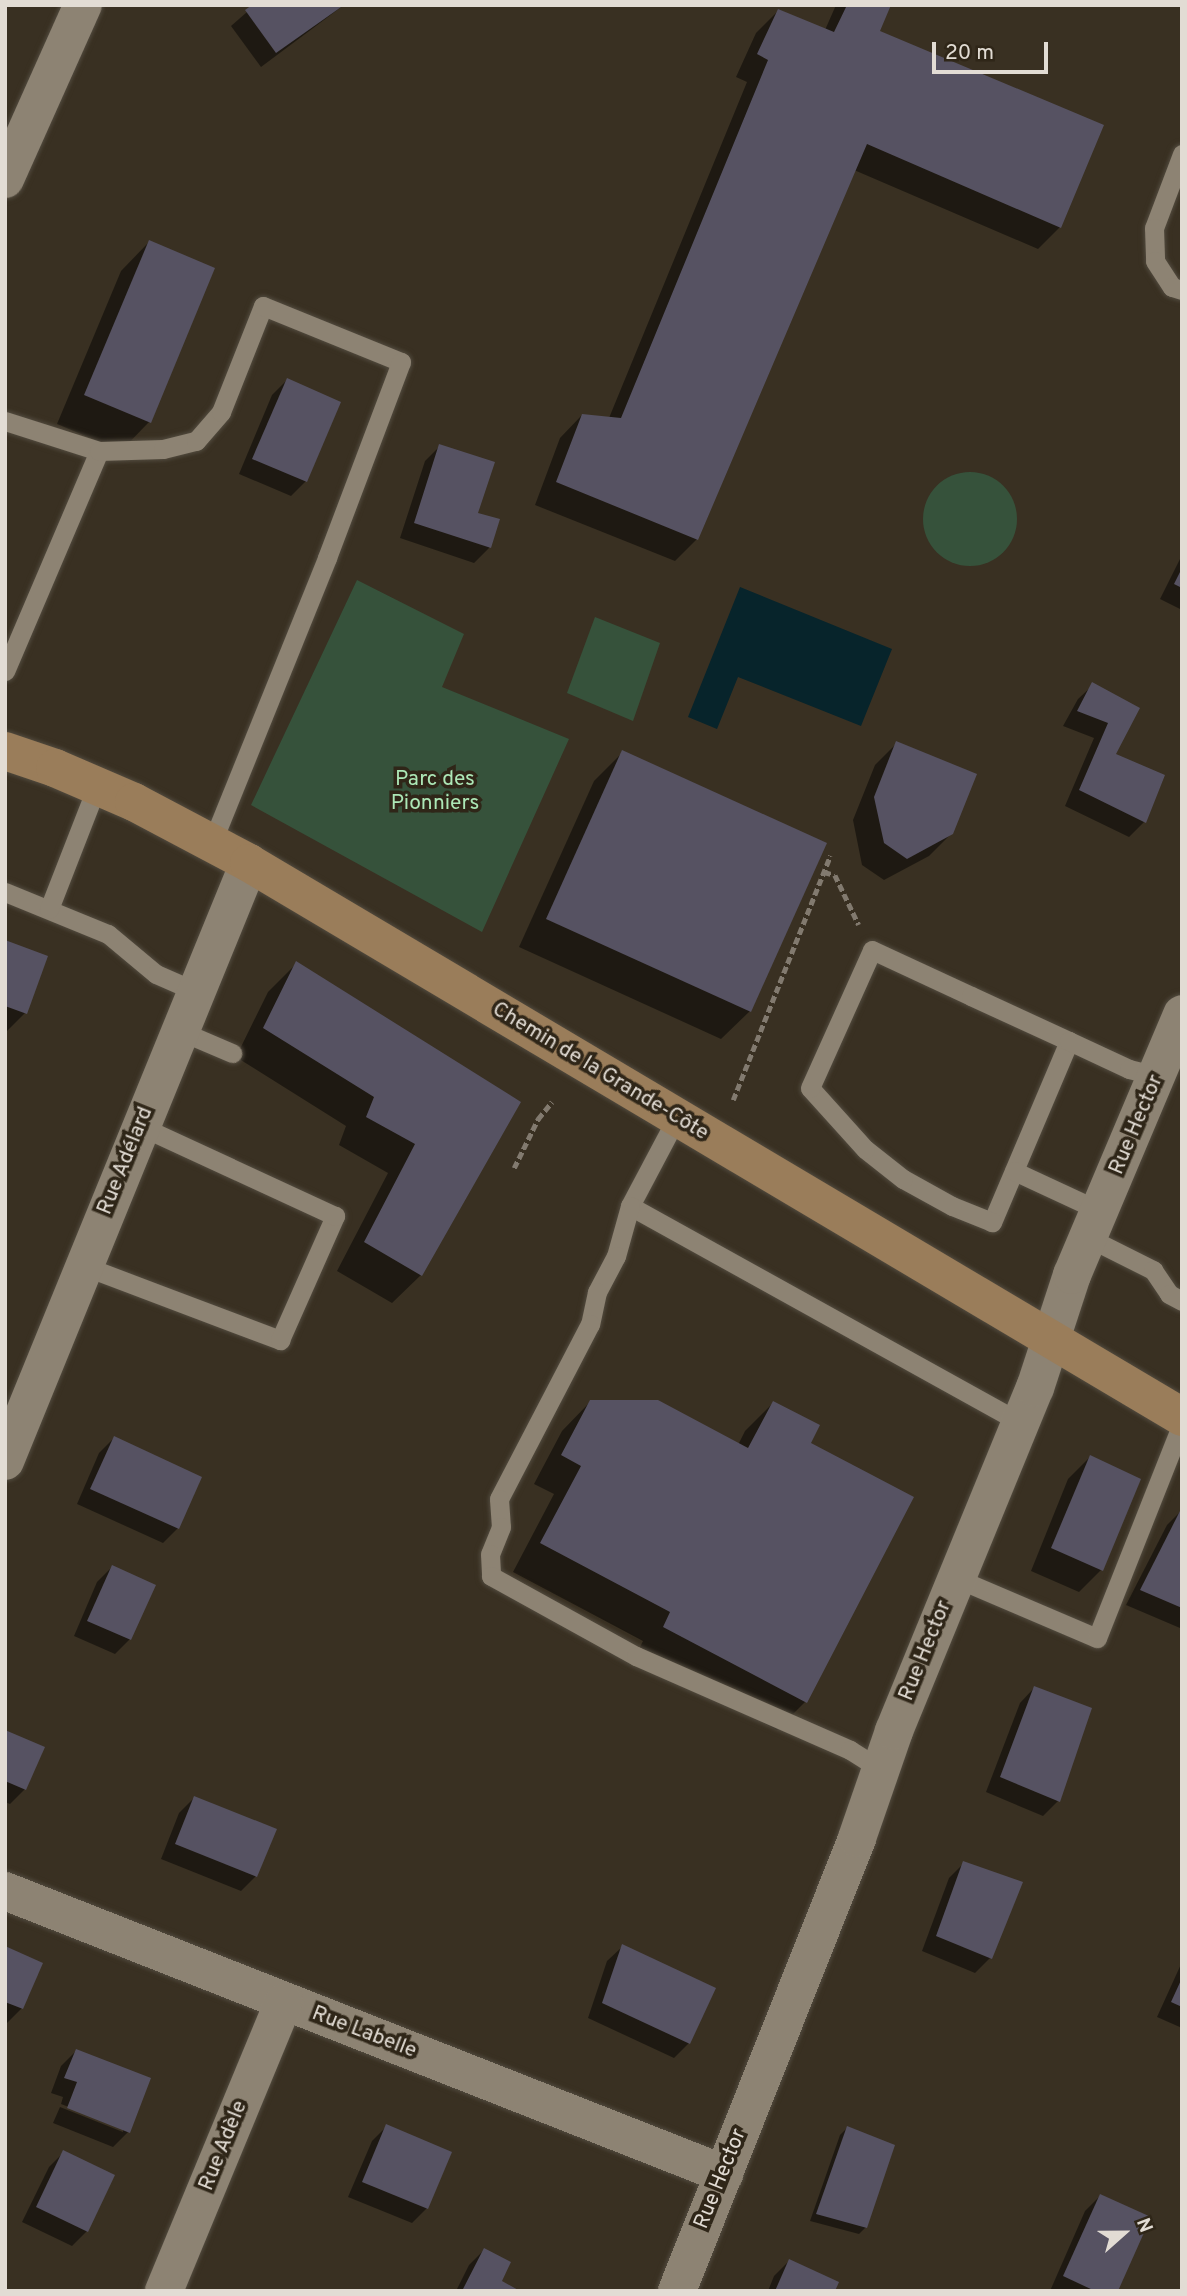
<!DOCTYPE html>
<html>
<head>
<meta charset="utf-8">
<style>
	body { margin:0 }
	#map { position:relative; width:1187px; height:2296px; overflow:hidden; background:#393022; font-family:Overpass,sans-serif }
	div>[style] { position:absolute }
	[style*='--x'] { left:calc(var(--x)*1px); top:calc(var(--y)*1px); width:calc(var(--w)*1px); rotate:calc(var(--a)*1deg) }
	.green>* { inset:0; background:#36523b }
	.round { border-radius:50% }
	.water>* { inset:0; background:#07242b }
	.shadow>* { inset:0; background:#0007 }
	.building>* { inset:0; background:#565262 }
	.path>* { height:4.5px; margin-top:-2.25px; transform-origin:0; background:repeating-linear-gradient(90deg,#827a6f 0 7px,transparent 0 10.5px) }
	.roads { filter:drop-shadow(0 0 2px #524b3f) drop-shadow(0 0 2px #524b3f) }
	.lane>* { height:19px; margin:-9.5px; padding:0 9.5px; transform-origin:9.5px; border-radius:9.5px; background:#8d8373 }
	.street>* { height:38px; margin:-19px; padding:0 19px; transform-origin:19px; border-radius:19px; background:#8d8373 }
	.secondary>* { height:38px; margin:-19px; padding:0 19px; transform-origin:19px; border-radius:19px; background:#9a7d5a }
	span { translate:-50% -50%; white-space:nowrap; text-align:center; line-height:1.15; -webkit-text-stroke:7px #2f2618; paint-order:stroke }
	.park-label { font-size:21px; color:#ace7b6 }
	.street-label { font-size:21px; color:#e2dcd4 }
	.frame { position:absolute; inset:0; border:7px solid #e2dcd4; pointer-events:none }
	.north { position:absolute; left:1089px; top:2198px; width:70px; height:70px; -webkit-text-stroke:5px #2f2618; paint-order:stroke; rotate:69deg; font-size:19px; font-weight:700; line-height:28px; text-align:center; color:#e2dcd4 }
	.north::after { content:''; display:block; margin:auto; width:24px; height:32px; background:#e2dcd4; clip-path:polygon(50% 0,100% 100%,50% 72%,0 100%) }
	.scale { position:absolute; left:932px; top:42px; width:116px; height:32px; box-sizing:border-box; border:4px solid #e2dcd4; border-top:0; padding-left:9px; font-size:21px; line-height:24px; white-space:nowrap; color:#e2dcd4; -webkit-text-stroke:5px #2f2618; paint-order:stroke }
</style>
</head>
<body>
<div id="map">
	<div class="green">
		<i class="round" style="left:923px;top:472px;width:94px;height:94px"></i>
		<i style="clip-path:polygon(357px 580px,464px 634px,442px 687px,569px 739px,482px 932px,251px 805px)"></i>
		<i style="clip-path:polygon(595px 617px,660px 643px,633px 721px,567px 693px)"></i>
	</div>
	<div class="water">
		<i style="clip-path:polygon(740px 587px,892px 649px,861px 726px,738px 677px,717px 729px,688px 717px)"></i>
	</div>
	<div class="shadow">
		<i style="clip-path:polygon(255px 5px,344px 5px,261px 67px,231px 26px)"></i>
		<i style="clip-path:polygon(836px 5px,889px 5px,877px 31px,1060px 227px,1038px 249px,854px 170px,697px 539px,675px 561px,535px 505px,560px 438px,582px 415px,609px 418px,747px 82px,736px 77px,756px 33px,778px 11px,825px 30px)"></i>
		<i style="clip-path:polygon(149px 242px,213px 269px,149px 422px,121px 451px,57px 424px,121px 271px)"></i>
		<i style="clip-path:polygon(287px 380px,306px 481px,291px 496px,239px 474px,272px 395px)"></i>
		<i style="clip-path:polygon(440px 446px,476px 514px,498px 521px,489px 548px,474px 563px,400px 538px,425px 461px)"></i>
		<i style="clip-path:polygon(1182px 555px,1182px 610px,1160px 599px)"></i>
		<i style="clip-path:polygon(1093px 685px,1138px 708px,1114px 754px,1144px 822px,1129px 837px,1065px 806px,1094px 738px,1063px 726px,1078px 699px)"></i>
		<i style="clip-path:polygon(897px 743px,952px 833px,929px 856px,884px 880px,862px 865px,853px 820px,875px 765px)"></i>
		<i style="clip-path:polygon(623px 752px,750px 1011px,721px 1039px,519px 947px,594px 781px)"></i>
		<i style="clip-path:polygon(5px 942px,25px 1013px,5px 1033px)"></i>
		<i style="clip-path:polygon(297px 963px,518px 1103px,421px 1275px,392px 1303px,337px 1271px,388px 1173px,339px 1145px,346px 1126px,236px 1057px,268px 992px)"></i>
		<i style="clip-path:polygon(590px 1402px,738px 1445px,745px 1431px,773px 1403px,808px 1443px,805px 1702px,777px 1730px,636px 1655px,643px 1641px,513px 1572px,554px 1494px,534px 1484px,562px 1431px)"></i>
		<i style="clip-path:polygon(114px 1438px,178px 1528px,163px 1543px,77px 1504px,99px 1453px)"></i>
		<i style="clip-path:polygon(1090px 1457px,1101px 1570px,1079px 1592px,1031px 1571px,1068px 1479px)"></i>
		<i style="clip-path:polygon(1182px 1510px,1182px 1627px,1180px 1628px,1126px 1605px,1167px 1525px)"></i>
		<i style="clip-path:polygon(112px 1567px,130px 1639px,115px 1654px,74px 1636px,97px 1582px)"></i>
		<i style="clip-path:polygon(1034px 1688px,1058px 1801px,1043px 1816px,986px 1792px,1020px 1703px)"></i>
		<i style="clip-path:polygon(5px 1732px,25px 1789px,10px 1804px,5px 1802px)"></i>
		<i style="clip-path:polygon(194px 1798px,256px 1876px,241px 1891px,161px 1859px,179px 1813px)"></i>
		<i style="clip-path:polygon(964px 1863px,990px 1958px,975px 1973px,922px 1951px,949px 1878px)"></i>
		<i style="clip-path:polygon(622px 1947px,689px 2043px,674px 2058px,588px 2018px,607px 1961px)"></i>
		<i style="clip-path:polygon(5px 1948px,22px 2008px,5px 2025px)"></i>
		<i style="clip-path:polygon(1182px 1962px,1182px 2028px,1157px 2017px)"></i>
		<i style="clip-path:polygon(76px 2051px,128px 2132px,113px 2147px,53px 2123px,60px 2107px,123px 2132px,123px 2128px,61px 2104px,63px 2097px,51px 2093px,61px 2066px)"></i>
		<i style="clip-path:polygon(387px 2126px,427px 2208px,412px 2223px,348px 2197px,372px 2141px)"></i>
		<i style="clip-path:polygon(847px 2128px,866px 2227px,859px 2234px,810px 2221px,840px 2135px)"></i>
		<i style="clip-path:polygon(64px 2152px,87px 2231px,72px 2246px,22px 2222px,49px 2167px)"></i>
		<i style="clip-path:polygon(1100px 2196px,1116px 2291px,1050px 2291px,1085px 2211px)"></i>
		<i style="clip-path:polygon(484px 2250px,500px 2282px,516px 2291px,456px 2291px,469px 2265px)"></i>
		<i style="clip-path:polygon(789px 2261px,833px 2291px,768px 2291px,774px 2276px)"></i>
	</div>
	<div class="building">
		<i style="clip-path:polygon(252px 5px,344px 5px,276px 53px,245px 10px)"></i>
		<i style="clip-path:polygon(847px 5px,891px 5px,880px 31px,1104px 125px,1061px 228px,867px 144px,698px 540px,556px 482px,582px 414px,621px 418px,768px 60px,757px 54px,778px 9px,834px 32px)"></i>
		<i style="clip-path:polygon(149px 240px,215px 268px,151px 423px,84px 395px)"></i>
		<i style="clip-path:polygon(287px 378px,341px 402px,307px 482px,252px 459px)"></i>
		<i style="clip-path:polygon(439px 444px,495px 462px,478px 513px,500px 519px,491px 548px,414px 523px)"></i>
		<i style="clip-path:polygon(1182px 568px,1182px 588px,1174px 584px)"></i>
		<i style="clip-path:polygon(1092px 682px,1140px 708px,1116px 754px,1165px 775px,1146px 823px,1079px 790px,1108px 723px,1077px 711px)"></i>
		<i style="clip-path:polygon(896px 741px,977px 774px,953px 834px,907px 859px,884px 843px,874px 797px)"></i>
		<i style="clip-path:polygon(622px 750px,827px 843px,751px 1012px,546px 919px)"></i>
		<i style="clip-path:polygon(5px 940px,48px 956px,27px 1014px,5px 1006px)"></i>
		<i style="clip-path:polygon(296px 961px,521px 1102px,422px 1276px,364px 1242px,415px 1144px,366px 1117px,374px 1097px,263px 1028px)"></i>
		<i style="clip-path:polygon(590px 1400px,658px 1400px,748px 1448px,773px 1401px,820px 1425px,811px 1443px,914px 1497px,807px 1703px,663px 1627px,670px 1612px,540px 1543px,581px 1466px,561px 1455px)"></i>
		<i style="clip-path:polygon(114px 1436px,202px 1477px,179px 1529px,90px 1489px)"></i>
		<i style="clip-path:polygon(1090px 1455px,1141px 1479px,1103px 1571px,1051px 1548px)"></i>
		<i style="clip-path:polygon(1182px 1507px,1182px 1608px,1140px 1590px)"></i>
		<i style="clip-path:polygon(112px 1565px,156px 1585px,131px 1640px,87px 1621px)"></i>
		<i style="clip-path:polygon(1034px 1686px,1092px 1708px,1060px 1802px,1000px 1777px)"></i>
		<i style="clip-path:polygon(5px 1730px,45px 1747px,26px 1790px,5px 1781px)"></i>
		<i style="clip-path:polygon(194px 1796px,277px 1829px,257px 1877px,175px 1844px)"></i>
		<i style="clip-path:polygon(963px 1861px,1023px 1882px,992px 1959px,936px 1936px)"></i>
		<i style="clip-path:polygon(622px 1944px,716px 1988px,690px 2044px,602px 2003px)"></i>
		<i style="clip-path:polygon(5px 1946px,43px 1963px,23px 2009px,5px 2002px)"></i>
		<i style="clip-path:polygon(1182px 1978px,1182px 2007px,1171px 2002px)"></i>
		<i style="clip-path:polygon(76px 2049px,151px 2078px,130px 2133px,67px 2108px,77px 2082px,64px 2078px)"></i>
		<i style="clip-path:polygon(386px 2124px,452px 2152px,428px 2209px,362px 2182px)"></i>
		<i style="clip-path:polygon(847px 2126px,895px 2145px,867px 2228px,816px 2214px)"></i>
		<i style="clip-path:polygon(63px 2150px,115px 2175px,88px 2232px,36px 2207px)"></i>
		<i style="clip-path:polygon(1100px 2194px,1151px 2217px,1118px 2291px,1095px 2291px,1063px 2276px)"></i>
		<i style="clip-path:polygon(484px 2248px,511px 2262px,502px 2281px,520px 2291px,462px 2291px)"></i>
		<i style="clip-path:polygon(789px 2259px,839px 2282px,835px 2291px,775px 2291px)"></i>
	</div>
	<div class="path">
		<i style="--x:824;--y:872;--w:11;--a:15"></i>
		<i style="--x:835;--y:875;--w:55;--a:64.4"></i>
		<i style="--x:733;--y:1100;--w:263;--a:-68.3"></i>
		<i style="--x:514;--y:1168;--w:55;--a:-63.9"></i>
		<i style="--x:538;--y:1119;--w:22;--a:-51"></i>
	</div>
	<div class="roads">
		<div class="lane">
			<i style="--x:1182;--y:154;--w:79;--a:110.7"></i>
			<i style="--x:1154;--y:228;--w:33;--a:88"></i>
			<i style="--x:1155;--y:261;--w:31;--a:57"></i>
			<i style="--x:1172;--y:287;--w:10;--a:17"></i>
			<i style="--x:5;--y:421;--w:99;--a:17.7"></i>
			<i style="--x:99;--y:451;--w:239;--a:113.1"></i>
			<i style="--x:99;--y:451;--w:64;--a:-1.8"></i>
			<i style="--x:163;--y:449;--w:34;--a:-14"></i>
			<i style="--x:196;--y:441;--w:38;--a:-49"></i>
			<i style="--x:221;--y:412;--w:114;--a:-68.4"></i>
			<i style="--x:263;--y:306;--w:149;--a:22.1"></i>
			<i style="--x:401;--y:362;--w:210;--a:110.7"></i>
			<i style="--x:327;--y:558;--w:306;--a:112"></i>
			<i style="--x:5;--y:892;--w:111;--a:22.2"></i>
			<i style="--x:108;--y:934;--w:62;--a:39.8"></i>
			<i style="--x:156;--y:974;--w:43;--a:23.6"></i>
			<i style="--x:49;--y:909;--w:132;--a:-68.7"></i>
			<i style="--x:178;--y:1030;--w:59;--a:23.1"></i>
			<i style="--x:1069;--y:1041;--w:197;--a:113"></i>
			<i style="--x:992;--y:1222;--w:43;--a:-158.2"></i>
			<i style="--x:952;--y:1206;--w:56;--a:-151.1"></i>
			<i style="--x:903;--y:1179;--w:48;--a:-141.7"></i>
			<i style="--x:865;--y:1149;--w:82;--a:-132"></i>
			<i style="--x:810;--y:1088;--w:151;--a:-65.8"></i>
			<i style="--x:872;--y:950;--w:109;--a:24.9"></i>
			<i style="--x:971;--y:996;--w:108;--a:24.7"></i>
			<i style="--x:1069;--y:1041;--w:66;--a:25"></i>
			<i style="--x:1129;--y:1069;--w:29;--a:14"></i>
			<i style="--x:676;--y:1119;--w:98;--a:117.9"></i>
			<i style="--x:630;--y:1206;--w:447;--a:29"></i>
			<i style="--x:1014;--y:1171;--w:95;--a:24.9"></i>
			<i style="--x:630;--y:1206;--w:52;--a:105.6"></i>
			<i style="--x:616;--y:1256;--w:41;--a:117.8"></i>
			<i style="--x:597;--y:1292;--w:33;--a:102"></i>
			<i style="--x:590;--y:1324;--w:197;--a:117.5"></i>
			<i style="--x:499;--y:1499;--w:28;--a:86"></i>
			<i style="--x:501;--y:1527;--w:29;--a:112"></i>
			<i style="--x:490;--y:1554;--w:22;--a:87"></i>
			<i style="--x:491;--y:1576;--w:166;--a:28.9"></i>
			<i style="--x:636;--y:1656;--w:234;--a:23.7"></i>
			<i style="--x:850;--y:1750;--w:36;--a:32"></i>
			<i style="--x:1089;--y:1238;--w:72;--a:26.6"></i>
			<i style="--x:1153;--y:1270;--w:29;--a:56"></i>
			<i style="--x:1169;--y:1294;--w:15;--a:28"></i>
			<i style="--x:84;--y:1266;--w:210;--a:20.7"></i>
			<i style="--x:280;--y:1340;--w:136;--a:-66.1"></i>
			<i style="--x:335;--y:1216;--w:215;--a:-155.2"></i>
			<i style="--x:956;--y:1578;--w:153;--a:23.1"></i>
			<i style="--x:1097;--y:1638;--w:231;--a:-68.4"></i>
		</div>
		<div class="street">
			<i style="--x:5;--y:179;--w:191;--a:-65.9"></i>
			<i style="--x:5;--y:1461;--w:646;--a:-67.8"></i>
			<i style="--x:5;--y:1891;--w:773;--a:21.48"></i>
			<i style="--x:164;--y:2291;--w:313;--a:-67.5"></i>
			<i style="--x:677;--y:2291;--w:487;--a:-68.3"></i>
			<i style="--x:857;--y:1838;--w:113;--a:-70.9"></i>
			<i style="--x:894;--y:1731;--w:371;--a:-67.7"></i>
			<i style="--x:1035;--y:1388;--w:119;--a:-71.9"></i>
			<i style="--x:1072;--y:1275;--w:283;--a:-67.1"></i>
		</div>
		<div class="secondary">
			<i style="--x:5;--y:751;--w:53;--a:18.8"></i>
			<i style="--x:55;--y:768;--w:86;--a:23.3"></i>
			<i style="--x:134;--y:802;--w:130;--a:27.9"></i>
			<i style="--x:249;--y:863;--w:1085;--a:30.7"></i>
		</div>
	</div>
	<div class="park-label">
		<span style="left:435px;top:792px">Parc des<br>Pionniers</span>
	</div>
	<div class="street-label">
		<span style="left:600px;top:1072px;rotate:31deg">Chemin de la Grande-Côte</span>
		<span style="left:1137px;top:1125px;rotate:-67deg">Rue Hector</span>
		<span style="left:126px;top:1161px;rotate:-68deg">Rue Adélard</span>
		<span style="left:926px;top:1651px;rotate:-68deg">Rue Hector</span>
		<span style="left:364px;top:2033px;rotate:21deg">Rue Labelle</span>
		<span style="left:224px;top:2146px;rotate:-68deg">Rue Adèle</span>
		<span style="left:721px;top:2179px;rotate:-68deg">Rue Hector</span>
	</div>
	<div class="frame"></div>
	<div class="north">N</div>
	<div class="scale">20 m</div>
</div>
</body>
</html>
